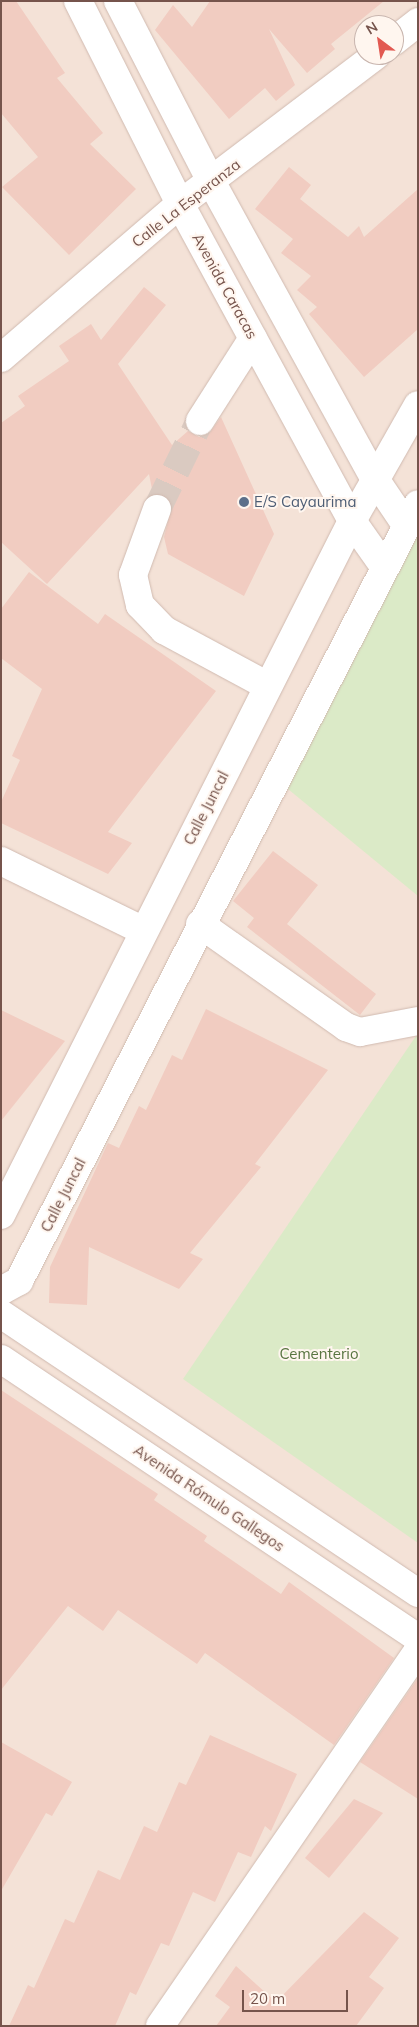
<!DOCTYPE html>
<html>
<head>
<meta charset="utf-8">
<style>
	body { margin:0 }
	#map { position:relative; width:419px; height:2027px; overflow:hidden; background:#fcf1e8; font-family:Mulish,sans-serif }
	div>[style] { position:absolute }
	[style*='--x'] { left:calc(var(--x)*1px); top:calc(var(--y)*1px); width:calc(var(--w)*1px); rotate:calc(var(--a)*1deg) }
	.residential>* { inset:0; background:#f4e2d7 }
	.green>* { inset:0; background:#dbeac7 }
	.building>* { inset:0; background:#f1ccc1 }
	.minor-tunnel>* { height:28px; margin-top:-14px; transform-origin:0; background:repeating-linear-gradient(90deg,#dacac1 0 28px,transparent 0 42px) }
	.roads { filter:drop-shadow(0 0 1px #d0bab0) drop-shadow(0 0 1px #d0bab0) }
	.minor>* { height:28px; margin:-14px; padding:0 14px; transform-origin:14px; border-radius:14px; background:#fff }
	.dots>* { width:14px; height:14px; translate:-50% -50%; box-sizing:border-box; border:2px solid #fff6ef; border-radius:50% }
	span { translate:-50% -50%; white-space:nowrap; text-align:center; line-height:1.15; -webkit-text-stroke:4px #fff6ef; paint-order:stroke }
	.street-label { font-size:15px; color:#76544c }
	.service-label { font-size:15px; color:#4e5e75 }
	.left { translate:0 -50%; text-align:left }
	.park-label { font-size:15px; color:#597541 }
	.frame { position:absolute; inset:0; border:2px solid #76544c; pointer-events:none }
	.north { position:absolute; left:354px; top:15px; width:50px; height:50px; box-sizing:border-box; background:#fff6ef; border:1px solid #c8b5ae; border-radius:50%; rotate:329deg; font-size:14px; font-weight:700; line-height:20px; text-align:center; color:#76544c }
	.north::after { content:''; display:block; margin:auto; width:18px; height:22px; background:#e25951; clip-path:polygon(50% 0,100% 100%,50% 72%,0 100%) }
	.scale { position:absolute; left:242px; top:1990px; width:106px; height:22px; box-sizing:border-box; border:2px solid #76544c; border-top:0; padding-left:6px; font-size:15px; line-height:18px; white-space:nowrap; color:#76544c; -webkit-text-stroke:4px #fff6ef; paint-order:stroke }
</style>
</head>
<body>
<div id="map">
	<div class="residential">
		<i style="clip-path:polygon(evenodd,1px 1px,418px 1px,418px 2026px,1px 2026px,1px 1px,364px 25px,394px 25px,394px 55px,364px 55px,364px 25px)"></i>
	</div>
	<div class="green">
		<i style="clip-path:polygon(418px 526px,418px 896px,277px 780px)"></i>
		<i style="clip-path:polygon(418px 1033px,418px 1543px,183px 1379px)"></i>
	</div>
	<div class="building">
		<i style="clip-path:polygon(1px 1px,16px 1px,65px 73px,57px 78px,103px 133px,90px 144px,136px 189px,69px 255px,2px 187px,38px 157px,1px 113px)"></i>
		<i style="clip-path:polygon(210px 1px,384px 1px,331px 44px,335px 49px,307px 73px,269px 29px,295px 85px,276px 101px,265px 88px,229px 119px,155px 30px,173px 5px,192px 27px)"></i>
		<i style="clip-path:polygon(289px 167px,311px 185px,300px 199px,348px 237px,359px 226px,364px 237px,418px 189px,418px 329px,364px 377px,309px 314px,317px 307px,297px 290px,311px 276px,281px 253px,293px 239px,255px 209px)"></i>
		<i style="clip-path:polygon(144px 287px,166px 305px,118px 364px,172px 445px,188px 431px,199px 437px,208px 435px,221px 417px,274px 534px,244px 596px,168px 554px,164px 537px,172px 506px,163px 495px,153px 494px,149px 474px,47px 584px,1px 542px,1px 423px,25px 406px,18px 396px,69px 361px,59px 346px,91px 324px,101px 340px)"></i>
		<i style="clip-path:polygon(29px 572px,98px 624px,105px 614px,216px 691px,108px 832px,132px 843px,108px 874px,1px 823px,1px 802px,20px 760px,12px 756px,42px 689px,1px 658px,1px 609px)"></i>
		<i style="clip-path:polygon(273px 851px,318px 885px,287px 924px,376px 994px,360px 1015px,247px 927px,254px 918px,233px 901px)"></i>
		<i style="clip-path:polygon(206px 1009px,328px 1070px,255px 1164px,261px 1167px,190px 1253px,203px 1259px,179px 1289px,89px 1247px,87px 1305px,49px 1303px,50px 1267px,108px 1143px,119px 1148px,139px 1106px,146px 1110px,172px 1055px,182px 1060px)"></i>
		<i style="clip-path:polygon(1px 1010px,65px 1041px,1px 1121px)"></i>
		<i style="clip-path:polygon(1px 1390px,158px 1494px,154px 1500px,207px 1536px,204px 1541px,281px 1594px,289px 1582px,394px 1658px,334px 1745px,205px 1653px,197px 1664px,118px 1610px,103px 1631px,68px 1606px,1px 1690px)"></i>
		<i style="clip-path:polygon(418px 1678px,418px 1799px,360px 1762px)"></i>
		<i style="clip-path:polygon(210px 1735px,297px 1774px,271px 1831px,265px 1826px,251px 1857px,238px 1852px,215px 1902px,193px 1892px,169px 1946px,161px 1943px,136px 1995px,130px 1992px,115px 2026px,9px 2026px,28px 1985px,34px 1988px,65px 1919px,74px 1923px,98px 1870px,120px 1880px,144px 1826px,157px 1832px,179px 1782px,186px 1785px)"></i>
		<i style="clip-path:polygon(1px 1742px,72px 1782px,52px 1816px,46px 1813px,1px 1891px)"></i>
		<i style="clip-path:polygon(354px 1799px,383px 1813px,329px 1878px,305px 1858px)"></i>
		<i style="clip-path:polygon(364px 1912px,399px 1938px,369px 1977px,384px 1988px,356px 2026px,216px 2026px,230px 2007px,215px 1996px,236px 1966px,276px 2002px)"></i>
	</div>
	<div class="minor-tunnel">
		<i style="--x:157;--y:509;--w:98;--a:-64"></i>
	</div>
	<div class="roads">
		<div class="minor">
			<i style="--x:78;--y:1;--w:227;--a:63.3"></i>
			<i style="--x:180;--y:204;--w:361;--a:61.5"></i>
			<i style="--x:352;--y:521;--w:54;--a:54.8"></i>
			<i style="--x:118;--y:1;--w:205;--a:62.7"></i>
			<i style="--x:212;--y:183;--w:338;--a:61.2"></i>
			<i style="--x:375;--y:479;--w:55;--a:56"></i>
			<i style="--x:394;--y:41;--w:31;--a:-38"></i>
			<i style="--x:1;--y:358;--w:236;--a:-40.7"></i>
			<i style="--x:180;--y:204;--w:246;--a:-37.2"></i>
			<i style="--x:200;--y:421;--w:98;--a:-57.4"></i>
			<i style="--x:157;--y:509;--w:70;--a:110"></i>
			<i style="--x:133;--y:575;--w:31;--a:77"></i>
			<i style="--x:140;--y:605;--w:35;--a:46"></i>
			<i style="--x:164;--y:630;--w:118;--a:28.3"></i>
			<i style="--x:1;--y:861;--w:159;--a:26.1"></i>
			<i style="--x:200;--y:924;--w:179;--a:35.2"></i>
			<i style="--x:346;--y:1027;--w:15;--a:20"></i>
			<i style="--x:360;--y:1032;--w:59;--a:-10.7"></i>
			<i style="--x:1;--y:1215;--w:778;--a:-63.17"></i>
			<i style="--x:352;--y:521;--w:133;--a:-60.4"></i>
			<i style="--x:1;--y:1291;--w:21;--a:-29"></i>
			<i style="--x:19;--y:1281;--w:873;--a:-62.82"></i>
			<i style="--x:1;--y:1314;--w:502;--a:33.79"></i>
			<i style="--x:1;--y:1359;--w:502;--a:33.79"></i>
			<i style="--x:160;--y:2026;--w:456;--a:-55.5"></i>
		</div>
	</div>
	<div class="dots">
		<i style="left:244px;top:502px;background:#5c6f8a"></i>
	</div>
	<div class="street-label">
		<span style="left:186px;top:203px;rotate:-38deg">Calle La Esperanza</span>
		<span style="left:225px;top:286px;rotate:61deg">Avenida Caracas</span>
		<span style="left:206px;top:808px;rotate:-63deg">Calle Juncal</span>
		<span style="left:63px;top:1195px;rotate:-63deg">Calle Juncal</span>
		<span style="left:209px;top:1498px;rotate:34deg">Avenida Rómulo Gallegos</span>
	</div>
	<div class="service-label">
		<span class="left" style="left:254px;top:502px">E/S Cayaurima</span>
	</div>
	<div class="park-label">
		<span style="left:319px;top:1354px">Cementerio</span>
	</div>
	<div class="frame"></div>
	<div class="north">N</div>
	<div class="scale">20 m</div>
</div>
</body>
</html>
